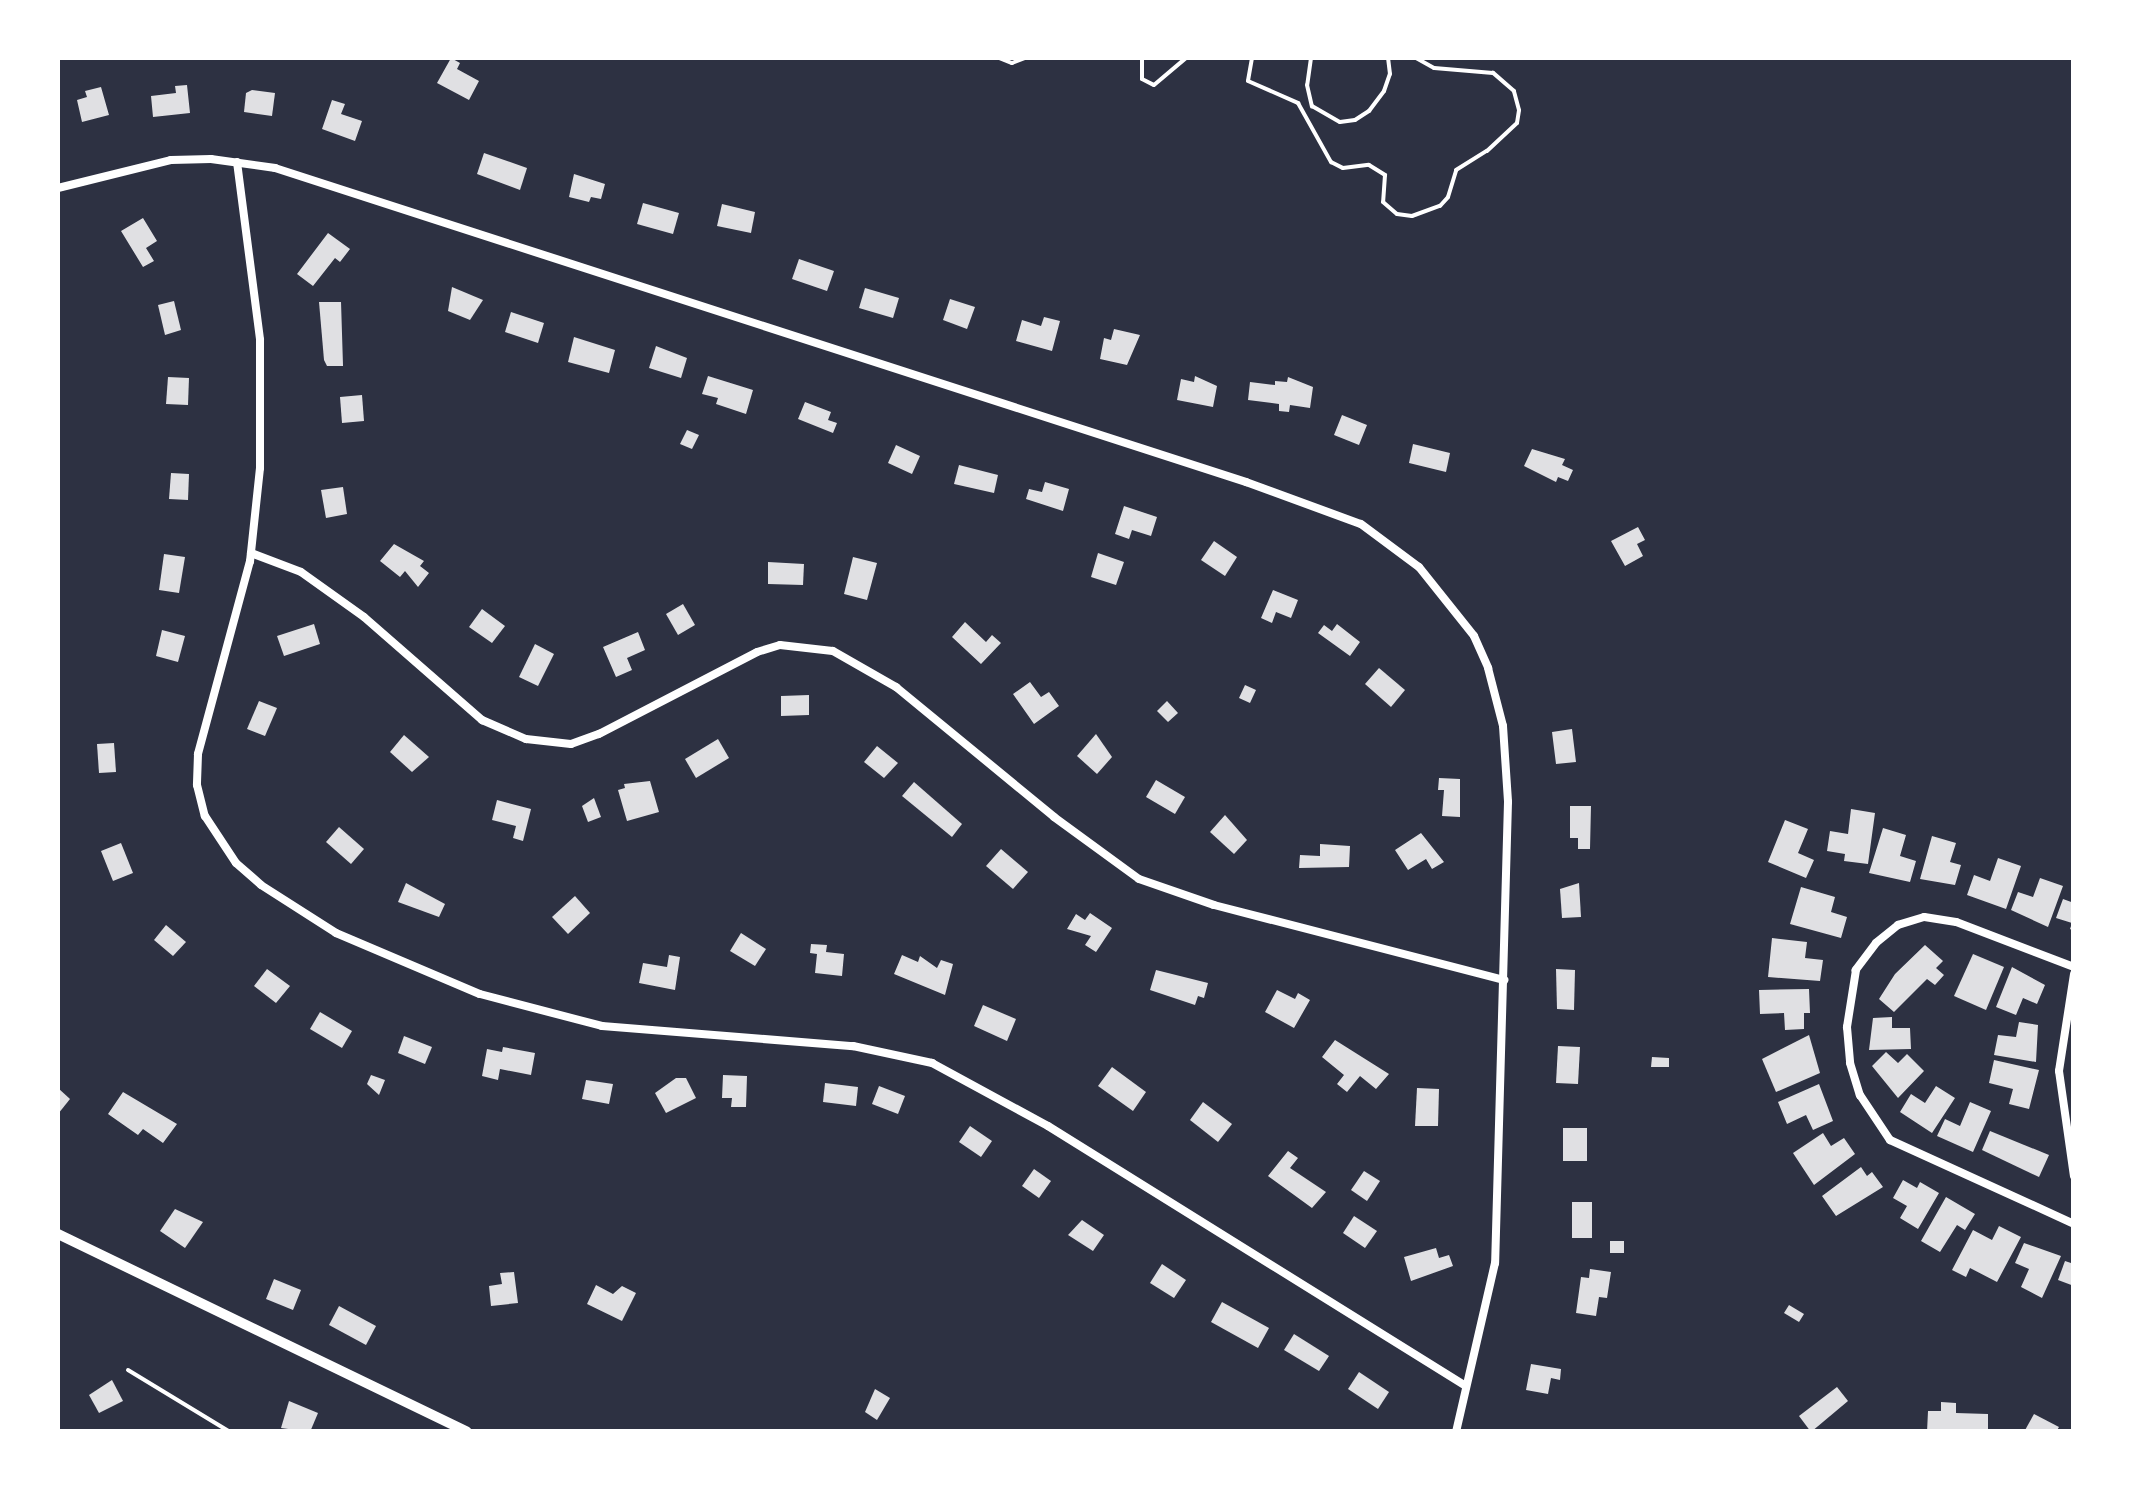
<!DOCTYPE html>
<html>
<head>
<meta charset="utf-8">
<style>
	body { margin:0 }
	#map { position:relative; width:2131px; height:1489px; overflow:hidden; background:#2d3142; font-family:"IBM Plex Sans",sans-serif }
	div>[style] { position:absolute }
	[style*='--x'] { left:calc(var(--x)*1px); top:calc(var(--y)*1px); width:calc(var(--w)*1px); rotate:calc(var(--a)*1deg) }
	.building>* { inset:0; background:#e0e0e3 }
	.path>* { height:4px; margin:-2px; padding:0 2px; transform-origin:2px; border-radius:2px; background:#fff }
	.minor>* { height:8px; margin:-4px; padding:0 4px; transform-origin:4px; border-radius:4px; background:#fff }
	.tertiary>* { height:10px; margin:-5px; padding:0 5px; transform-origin:5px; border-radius:5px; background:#fff }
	span { translate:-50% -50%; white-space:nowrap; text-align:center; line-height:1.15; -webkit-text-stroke:10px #fff; paint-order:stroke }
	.frame { position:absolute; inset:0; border:60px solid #fff; pointer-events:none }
</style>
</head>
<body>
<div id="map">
	<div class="building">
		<i style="clip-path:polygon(451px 58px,460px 63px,457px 69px,479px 81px,469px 100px,437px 83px)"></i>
		<i style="clip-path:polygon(187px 85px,190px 113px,153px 117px,151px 96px,176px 93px,175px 86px)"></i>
		<i style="clip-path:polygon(101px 87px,109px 115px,82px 122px,77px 100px,87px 97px,85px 91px)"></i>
		<i style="clip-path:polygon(252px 90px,275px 93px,272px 116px,244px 112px,246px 93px)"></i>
		<i style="clip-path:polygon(332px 100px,345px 104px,341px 114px,362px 121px,355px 141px,322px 129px)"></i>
		<i style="clip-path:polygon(484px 153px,527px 168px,520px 190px,477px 174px)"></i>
		<i style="clip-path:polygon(574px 174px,605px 184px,601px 199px,591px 197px,589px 202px,569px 197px)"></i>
		<i style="clip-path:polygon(643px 203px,679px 213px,673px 234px,637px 224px)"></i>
		<i style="clip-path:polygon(722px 204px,755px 212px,751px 233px,717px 226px)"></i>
		<i style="clip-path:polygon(143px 218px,157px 241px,146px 248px,154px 261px,143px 267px,121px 231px)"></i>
		<i style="clip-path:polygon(328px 233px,350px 249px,340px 262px,335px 258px,313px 286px,297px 274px)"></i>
		<i style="clip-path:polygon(799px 259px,834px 271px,827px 291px,792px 279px)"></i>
		<i style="clip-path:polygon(452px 287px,483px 300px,470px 320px,448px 311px)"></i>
		<i style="clip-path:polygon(865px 288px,899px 298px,893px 318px,859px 308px)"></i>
		<i style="clip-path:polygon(950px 299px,975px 307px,967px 329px,943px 320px)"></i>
		<i style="clip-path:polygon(174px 301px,181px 330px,165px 335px,158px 305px)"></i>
		<i style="clip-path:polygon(319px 302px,341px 302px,343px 366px,327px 366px,324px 360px)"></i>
		<i style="clip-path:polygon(511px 312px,544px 323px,538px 343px,505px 332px)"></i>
		<i style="clip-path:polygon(1044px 317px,1060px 321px,1052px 351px,1016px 341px,1022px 320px,1041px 326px)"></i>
		<i style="clip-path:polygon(1114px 329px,1140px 335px,1127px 365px,1100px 359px,1104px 338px,1111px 340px)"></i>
		<i style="clip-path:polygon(574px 337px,615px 350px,609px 373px,568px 362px)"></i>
		<i style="clip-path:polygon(656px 346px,687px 358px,681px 378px,649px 368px)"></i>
		<i style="clip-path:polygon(708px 376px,753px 390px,746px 414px,716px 404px,718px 398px,702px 394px)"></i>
		<i style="clip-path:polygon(1195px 376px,1217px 386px,1213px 407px,1177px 400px,1181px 379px,1194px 382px)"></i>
		<i style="clip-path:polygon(168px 377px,189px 378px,188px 405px,166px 404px)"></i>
		<i style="clip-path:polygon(1288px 377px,1313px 387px,1310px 408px,1290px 405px,1289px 412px,1279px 411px,1279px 404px,1248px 400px,1250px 382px,1275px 385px,1275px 381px,1287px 382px)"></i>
		<i style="clip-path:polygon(362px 395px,364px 421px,342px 423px,340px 397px)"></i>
		<i style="clip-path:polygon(805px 402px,831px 412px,828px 420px,837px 423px,833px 433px,798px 419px)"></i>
		<i style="clip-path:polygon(1342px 415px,1367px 425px,1359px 445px,1334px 435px)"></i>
		<i style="clip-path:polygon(687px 430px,699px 435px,692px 449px,680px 444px)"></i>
		<i style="clip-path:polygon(1413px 444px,1450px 453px,1446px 472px,1409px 463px)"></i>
		<i style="clip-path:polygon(896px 445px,920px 456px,912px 474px,888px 463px)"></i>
		<i style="clip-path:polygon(1532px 449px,1565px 459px,1562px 465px,1573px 470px,1568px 481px,1558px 477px,1556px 482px,1524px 466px)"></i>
		<i style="clip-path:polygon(959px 465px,998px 475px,994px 493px,954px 484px)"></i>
		<i style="clip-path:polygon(171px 473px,189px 474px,188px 500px,169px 499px)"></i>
		<i style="clip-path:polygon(1045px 482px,1069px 489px,1063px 511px,1026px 499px,1029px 489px,1042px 492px)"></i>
		<i style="clip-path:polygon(343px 487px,347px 514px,326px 518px,321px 490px)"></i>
		<i style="clip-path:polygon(1124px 506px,1157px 517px,1151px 536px,1132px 530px,1129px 539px,1115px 534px)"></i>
		<i style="clip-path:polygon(1638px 527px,1645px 540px,1637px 544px,1643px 556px,1625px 566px,1611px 541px)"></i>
		<i style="clip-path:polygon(1214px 541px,1237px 557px,1225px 576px,1201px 560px)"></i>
		<i style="clip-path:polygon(394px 544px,424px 561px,420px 566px,429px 573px,418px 587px,405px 571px,400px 577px,380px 561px)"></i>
		<i style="clip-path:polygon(1098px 553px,1124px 562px,1116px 585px,1091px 577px)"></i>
		<i style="clip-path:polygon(164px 554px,185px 557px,179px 593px,159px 590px)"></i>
		<i style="clip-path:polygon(853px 557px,877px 563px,867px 600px,844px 594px)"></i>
		<i style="clip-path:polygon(768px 562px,804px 564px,803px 585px,768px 584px)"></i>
		<i style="clip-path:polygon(1273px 590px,1298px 600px,1291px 618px,1276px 612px,1272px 623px,1261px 618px)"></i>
		<i style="clip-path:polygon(683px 604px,695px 625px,678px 635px,666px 614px)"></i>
		<i style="clip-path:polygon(482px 609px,505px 626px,492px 643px,469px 627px)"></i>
		<i style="clip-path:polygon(965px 622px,986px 642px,992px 635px,1001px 643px,981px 664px,952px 637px)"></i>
		<i style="clip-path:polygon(314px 624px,320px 644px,284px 656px,277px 636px)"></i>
		<i style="clip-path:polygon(1337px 624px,1360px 642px,1350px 656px,1318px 633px,1324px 625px,1332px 631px)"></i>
		<i style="clip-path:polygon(162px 630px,185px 636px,178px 662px,156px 656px)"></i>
		<i style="clip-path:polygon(638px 632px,645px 650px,627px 658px,632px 670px,616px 677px,603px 647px)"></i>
		<i style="clip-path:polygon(535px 644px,554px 654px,538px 686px,519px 677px)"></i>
		<i style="clip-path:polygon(1379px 668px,1405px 690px,1391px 707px,1365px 684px)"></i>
		<i style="clip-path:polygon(1030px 682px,1041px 697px,1049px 692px,1059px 706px,1034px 724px,1013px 694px)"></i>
		<i style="clip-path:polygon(1245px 685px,1256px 690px,1250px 703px,1239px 698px)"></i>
		<i style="clip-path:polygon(809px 695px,809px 715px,781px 716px,781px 696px)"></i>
		<i style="clip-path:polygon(259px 701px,277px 708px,265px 736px,247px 729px)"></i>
		<i style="clip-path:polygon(1167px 701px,1178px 713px,1168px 722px,1157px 711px)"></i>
		<i style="clip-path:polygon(1572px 729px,1576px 762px,1556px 764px,1552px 732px)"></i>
		<i style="clip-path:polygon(1096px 734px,1112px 757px,1097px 774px,1077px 756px)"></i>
		<i style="clip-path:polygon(404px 735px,429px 757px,412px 772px,390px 752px)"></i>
		<i style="clip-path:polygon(718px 739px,729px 758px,696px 778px,685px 759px)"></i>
		<i style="clip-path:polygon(114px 743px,116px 772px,99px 773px,97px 744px)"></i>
		<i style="clip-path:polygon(877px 746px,898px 763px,884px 778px,864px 762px)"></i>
		<i style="clip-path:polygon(1439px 778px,1460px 779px,1460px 817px,1442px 816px,1444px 790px,1438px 790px)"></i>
		<i style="clip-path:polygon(1156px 780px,1185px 797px,1175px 814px,1146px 797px)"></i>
		<i style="clip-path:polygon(650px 781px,659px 812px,627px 821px,618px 790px,625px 788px,624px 784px)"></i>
		<i style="clip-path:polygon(914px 782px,962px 824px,952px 837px,902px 796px)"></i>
		<i style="clip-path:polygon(594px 798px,601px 817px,588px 822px,582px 806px)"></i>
		<i style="clip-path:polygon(497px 800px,531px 809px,523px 841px,513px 838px,516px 826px,492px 820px)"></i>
		<i style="clip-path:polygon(1570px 806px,1591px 806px,1590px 849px,1578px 849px,1578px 838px,1570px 838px)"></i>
		<i style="clip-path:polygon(1851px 809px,1875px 813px,1868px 864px,1844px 861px,1845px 854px,1827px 851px,1830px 831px,1848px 834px)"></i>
		<i style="clip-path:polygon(1225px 815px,1247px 840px,1234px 854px,1210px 832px)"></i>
		<i style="clip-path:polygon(1785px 820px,1808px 829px,1798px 853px,1814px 860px,1806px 878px,1768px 862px)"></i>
		<i style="clip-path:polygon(339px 827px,364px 849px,351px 864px,326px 842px)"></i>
		<i style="clip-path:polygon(1883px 828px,1906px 835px,1900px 856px,1916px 861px,1910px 882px,1869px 873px)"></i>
		<i style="clip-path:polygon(1421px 833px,1444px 862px,1432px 869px,1426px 859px,1408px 870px,1395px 850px)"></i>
		<i style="clip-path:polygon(1932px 836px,1956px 843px,1950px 862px,1961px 865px,1955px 885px,1920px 879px)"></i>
		<i style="clip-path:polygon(121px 843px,133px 873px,113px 881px,101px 851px)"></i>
		<i style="clip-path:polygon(1320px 844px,1350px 846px,1349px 867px,1299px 868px,1300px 855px,1320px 856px)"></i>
		<i style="clip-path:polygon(1001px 849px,1028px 872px,1013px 889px,986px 866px)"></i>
		<i style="clip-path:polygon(1998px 858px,2021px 866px,2006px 909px,1967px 895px,1974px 875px,1990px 881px)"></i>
		<i style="clip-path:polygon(2040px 878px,2063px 886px,2048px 927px,2011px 910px,2018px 892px,2033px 897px)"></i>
		<i style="clip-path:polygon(406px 883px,445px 904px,439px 917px,398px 902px)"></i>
		<i style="clip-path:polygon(1579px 883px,1581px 917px,1562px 918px,1560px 889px)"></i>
		<i style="clip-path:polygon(1801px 887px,1835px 897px,1831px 912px,1847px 917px,1841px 938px,1790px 924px)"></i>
		<i style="clip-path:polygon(575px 896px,590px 913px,568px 934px,552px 917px)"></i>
		<i style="clip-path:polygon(2063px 899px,2074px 903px,2074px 931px,2070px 929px,2072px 923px,2056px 918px)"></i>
		<i style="clip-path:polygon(1090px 913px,1112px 928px,1096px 952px,1085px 945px,1091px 936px,1067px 929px,1076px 914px,1085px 920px)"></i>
		<i style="clip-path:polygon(166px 925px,186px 942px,173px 956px,154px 940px)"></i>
		<i style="clip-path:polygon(741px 933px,766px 949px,755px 966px,730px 951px)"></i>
		<i style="clip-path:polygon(1772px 938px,1807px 942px,1805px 958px,1823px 960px,1820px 981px,1768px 977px)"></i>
		<i style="clip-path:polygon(811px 944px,827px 945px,826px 952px,844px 954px,842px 976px,815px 973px,817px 954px,810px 953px)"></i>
		<i style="clip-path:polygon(1925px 945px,1943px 961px,1936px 968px,1944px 975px,1935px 985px,1927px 979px,1894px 1012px,1879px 999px,1895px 974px)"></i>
		<i style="clip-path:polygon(1973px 954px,2004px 967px,1986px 1010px,1954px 996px)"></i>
		<i style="clip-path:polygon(669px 955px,680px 957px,675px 990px,639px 983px,643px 963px,667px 967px)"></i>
		<i style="clip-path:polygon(902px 955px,918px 962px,920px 956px,937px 968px,941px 960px,953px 964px,945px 995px,894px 974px)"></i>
		<i style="clip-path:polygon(2012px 967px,2045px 985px,2037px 1004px,2023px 998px,2016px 1015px,1996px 1007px)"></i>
		<i style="clip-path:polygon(267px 969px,290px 986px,276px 1003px,254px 986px)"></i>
		<i style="clip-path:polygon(1556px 969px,1575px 970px,1574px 1010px,1557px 1009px)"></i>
		<i style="clip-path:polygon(1156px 970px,1208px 983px,1204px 998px,1198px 996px,1195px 1005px,1150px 990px)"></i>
		<i style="clip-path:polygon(1809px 989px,1810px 1013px,1804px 1013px,1804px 1029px,1785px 1030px,1784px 1013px,1760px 1014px,1759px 990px)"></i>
		<i style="clip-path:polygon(1277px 990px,1295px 999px,1298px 993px,1310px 1000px,1294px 1028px,1265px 1012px)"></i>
		<i style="clip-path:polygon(983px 1005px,1016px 1019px,1007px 1041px,974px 1026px)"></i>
		<i style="clip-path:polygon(320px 1012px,352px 1031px,342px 1048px,310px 1029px)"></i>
		<i style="clip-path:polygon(1892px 1017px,1892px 1028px,1910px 1028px,1911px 1049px,1869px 1050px,1873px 1018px)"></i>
		<i style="clip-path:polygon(2019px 1022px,2038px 1025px,2036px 1062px,1994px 1055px,1998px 1035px,2016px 1037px)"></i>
		<i style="clip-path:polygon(1809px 1035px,1820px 1073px,1776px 1092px,1762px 1059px)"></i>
		<i style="clip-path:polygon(404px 1036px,432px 1047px,425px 1064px,398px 1053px)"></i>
		<i style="clip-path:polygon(1335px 1040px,1389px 1074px,1376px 1089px,1360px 1076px,1347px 1092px,1337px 1084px,1344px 1075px,1322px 1057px)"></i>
		<i style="clip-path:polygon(1558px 1046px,1580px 1047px,1578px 1084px,1556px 1083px)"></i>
		<i style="clip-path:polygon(503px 1047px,535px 1053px,531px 1075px,500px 1069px,498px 1080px,482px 1076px,487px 1049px,502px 1052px)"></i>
		<i style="clip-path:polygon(1886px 1052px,1898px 1063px,1907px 1054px,1924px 1071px,1898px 1098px,1872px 1066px)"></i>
		<i style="clip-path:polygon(1652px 1057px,1669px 1058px,1669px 1067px,1651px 1067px)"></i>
		<i style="clip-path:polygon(1994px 1060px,2039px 1070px,2029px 1109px,2009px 1104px,2013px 1089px,1989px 1083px)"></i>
		<i style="clip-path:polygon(1112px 1067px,1146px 1092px,1133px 1111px,1098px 1086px)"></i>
		<i style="clip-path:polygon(371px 1075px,385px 1080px,379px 1095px,367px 1084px)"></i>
		<i style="clip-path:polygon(723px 1075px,747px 1076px,746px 1107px,731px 1107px,732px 1098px,722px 1098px)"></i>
		<i style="clip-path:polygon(676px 1078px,686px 1078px,696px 1098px,666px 1113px,655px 1093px)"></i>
		<i style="clip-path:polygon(586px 1080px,613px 1084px,609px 1104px,582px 1099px)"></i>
		<i style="clip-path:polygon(825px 1083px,858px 1087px,856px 1106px,823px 1102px)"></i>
		<i style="clip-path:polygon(1819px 1084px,1833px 1121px,1813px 1130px,1806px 1115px,1787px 1124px,1778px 1102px)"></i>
		<i style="clip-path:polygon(879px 1086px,905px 1096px,898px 1114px,872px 1104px)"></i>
		<i style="clip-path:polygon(1936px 1086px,1955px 1098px,1932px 1133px,1900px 1112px,1911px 1094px,1925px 1103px)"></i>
		<i style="clip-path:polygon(58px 1088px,70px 1099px,58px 1114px)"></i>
		<i style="clip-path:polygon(1417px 1088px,1439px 1089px,1438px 1126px,1415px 1126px)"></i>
		<i style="clip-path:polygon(123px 1092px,177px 1124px,163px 1143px,143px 1129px,138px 1135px,108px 1114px)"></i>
		<i style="clip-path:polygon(1203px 1102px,1232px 1124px,1218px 1142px,1190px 1120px)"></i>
		<i style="clip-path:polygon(1970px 1102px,1991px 1111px,1973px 1152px,1937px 1136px,1945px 1119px,1960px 1126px)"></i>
		<i style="clip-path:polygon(970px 1126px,992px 1141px,981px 1157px,959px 1142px)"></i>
		<i style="clip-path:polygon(1563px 1128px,1587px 1128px,1587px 1161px,1563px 1161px)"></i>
		<i style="clip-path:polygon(1990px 1131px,2049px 1155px,2039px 1177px,1982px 1150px)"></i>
		<i style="clip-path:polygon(1823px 1133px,1831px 1146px,1844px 1138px,1855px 1154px,1814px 1185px,1793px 1153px)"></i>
		<i style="clip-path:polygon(1288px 1151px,1298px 1158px,1290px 1168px,1326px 1192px,1312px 1208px,1268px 1176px)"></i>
		<i style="clip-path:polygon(1861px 1167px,1867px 1176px,1872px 1172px,1883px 1187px,1836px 1216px,1822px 1196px)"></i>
		<i style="clip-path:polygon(1034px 1169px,1051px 1181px,1039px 1198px,1022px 1186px)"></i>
		<i style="clip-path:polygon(1364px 1171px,1380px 1181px,1367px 1201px,1351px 1190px)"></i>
		<i style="clip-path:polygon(1903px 1180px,1917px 1188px,1920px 1182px,1939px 1193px,1918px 1229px,1900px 1218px,1907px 1206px,1893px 1198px)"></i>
		<i style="clip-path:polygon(1946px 1197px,1975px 1214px,1965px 1230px,1957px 1225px,1940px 1252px,1921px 1241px)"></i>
		<i style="clip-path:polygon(1572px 1202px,1592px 1202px,1592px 1238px,1572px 1238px)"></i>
		<i style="clip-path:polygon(175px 1209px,203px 1222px,185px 1248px,160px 1231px)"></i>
		<i style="clip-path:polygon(1354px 1216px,1377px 1231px,1365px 1248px,1343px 1233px)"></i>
		<i style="clip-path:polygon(1082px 1220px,1104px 1235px,1093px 1251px,1068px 1235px)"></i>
		<i style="clip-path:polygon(1999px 1226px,2021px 1237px,1997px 1282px,1970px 1268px,1966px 1277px,1952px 1270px,1973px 1230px,1992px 1240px)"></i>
		<i style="clip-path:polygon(1610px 1241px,1624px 1241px,1624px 1253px,1610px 1253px)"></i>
		<i style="clip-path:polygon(2024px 1243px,2061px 1256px,2042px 1298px,2021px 1287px,2029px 1269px,2015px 1263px)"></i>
		<i style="clip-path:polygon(1436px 1248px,1439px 1258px,1449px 1255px,1453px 1266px,1411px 1281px,1404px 1257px)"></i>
		<i style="clip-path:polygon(2065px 1261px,2074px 1264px,2074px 1286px,2058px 1280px)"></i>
		<i style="clip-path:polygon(1162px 1264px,1186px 1280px,1174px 1298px,1150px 1283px)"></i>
		<i style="clip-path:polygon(1590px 1269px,1611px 1272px,1607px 1298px,1599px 1297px,1596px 1316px,1576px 1313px,1581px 1277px,1589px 1278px)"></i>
		<i style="clip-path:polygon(514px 1272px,518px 1303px,491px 1306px,489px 1286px,502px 1284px,500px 1273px)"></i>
		<i style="clip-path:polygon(274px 1279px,301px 1290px,293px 1310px,266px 1299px)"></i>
		<i style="clip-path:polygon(596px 1285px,613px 1294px,622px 1286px,636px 1293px,622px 1321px,587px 1304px)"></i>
		<i style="clip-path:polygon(1222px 1302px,1269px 1328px,1258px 1348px,1211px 1322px)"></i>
		<i style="clip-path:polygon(1789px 1305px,1804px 1314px,1799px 1322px,1784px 1313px)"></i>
		<i style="clip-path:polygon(339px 1306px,376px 1326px,366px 1345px,329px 1325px)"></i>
		<i style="clip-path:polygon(1294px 1334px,1329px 1356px,1319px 1371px,1284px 1350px)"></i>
		<i style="clip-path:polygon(1531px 1364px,1561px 1369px,1560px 1380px,1551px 1378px,1548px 1394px,1526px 1390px)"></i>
		<i style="clip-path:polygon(1359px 1372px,1389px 1392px,1378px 1409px,1348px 1389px)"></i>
		<i style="clip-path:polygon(112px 1380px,123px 1401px,99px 1413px,89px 1395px)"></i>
		<i style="clip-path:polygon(1837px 1387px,1848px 1401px,1811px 1432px,1799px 1416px)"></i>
		<i style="clip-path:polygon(875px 1389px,890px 1398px,877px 1420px,865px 1412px)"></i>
		<i style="clip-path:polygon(289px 1401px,318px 1413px,310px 1432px,281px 1428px)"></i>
		<i style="clip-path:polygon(1941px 1402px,1956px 1403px,1956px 1413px,1988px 1414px,1988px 1432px,1927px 1432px,1928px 1411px,1941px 1411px)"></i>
		<i style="clip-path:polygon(2034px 1414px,2059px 1427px,2056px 1432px,2024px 1432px)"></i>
	</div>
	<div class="path">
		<i style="--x:999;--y:58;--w:14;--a:21"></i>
		<i style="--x:1012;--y:63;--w:14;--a:-21"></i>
		<i style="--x:1142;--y:58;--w:21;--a:90"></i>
		<i style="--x:1142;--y:79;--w:13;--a:27"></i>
		<i style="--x:1154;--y:85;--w:42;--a:-40.2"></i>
		<i style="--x:1252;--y:58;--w:23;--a:100"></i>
		<i style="--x:1248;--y:81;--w:55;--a:23.7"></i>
		<i style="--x:1298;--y:103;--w:68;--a:60.8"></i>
		<i style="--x:1331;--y:162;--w:13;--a:27"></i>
		<i style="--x:1343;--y:168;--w:26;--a:-7"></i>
		<i style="--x:1369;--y:165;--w:19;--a:32"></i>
		<i style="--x:1385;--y:175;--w:27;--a:94"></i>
		<i style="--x:1383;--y:202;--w:18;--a:41"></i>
		<i style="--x:1397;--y:214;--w:15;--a:8"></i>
		<i style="--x:1412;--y:216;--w:30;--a:-20"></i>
		<i style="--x:1440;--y:206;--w:12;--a:-48"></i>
		<i style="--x:1448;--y:197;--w:28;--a:-73"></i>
		<i style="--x:1456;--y:170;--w:36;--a:-32"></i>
		<i style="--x:1487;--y:151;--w:41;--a:-43"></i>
		<i style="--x:1517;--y:123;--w:13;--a:-81"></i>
		<i style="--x:1519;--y:110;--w:20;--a:-105"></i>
		<i style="--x:1514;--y:91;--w:28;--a:-139"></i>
		<i style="--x:1493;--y:73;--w:59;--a:-175.2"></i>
		<i style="--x:1434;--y:68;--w:21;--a:-151"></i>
		<i style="--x:1311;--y:58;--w:27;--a:98"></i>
		<i style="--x:1307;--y:85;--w:22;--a:77"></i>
		<i style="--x:1312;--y:106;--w:32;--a:30"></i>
		<i style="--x:1340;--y:122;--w:15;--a:-8"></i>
		<i style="--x:1355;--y:120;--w:17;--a:-33"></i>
		<i style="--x:1369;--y:111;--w:25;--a:-53"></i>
		<i style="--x:1384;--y:91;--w:18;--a:-71"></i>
		<i style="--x:1390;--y:74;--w:16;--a:-97"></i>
		<i style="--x:128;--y:1370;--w:119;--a:31.3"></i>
	</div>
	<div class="minor">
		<i style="--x:237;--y:162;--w:179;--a:82.6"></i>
		<i style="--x:260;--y:340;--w:128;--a:90"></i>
		<i style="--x:260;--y:468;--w:94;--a:96.1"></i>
		<i style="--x:250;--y:561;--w:200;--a:105.1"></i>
		<i style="--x:198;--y:754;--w:31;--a:92"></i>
		<i style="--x:197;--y:785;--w:32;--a:76"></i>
		<i style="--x:205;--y:816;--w:56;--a:56.6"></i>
		<i style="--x:236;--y:863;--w:33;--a:41"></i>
		<i style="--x:261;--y:885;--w:89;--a:32.6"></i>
		<i style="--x:336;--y:933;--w:156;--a:23"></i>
		<i style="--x:480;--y:994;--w:126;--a:14.7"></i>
		<i style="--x:602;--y:1026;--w:252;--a:4.6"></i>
		<i style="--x:853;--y:1046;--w:81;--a:12.1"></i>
		<i style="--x:932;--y:1063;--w:132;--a:28.5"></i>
		<i style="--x:1048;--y:1126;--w:490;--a:31.9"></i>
		<i style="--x:58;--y:188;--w:116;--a:-13.9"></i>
		<i style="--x:171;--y:160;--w:40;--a:-1.4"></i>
		<i style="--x:211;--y:159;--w:65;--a:8"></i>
		<i style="--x:275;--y:168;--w:1021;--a:17.92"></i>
		<i style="--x:1246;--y:482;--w:122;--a:20.1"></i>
		<i style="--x:1361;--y:524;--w:72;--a:36.6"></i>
		<i style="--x:1419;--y:567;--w:88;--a:51.4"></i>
		<i style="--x:1474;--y:636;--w:35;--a:66"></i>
		<i style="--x:1488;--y:668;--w:60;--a:75.5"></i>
		<i style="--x:1503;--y:726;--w:76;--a:86.2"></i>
		<i style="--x:1508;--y:802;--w:461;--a:91.6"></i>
		<i style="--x:1495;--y:1263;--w:173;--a:103"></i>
		<i style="--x:251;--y:553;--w:53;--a:20.8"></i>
		<i style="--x:301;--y:572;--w:77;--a:35.5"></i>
		<i style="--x:364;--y:617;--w:157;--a:41.1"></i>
		<i style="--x:482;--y:720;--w:48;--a:23.4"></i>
		<i style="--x:526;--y:739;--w:45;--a:6.3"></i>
		<i style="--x:571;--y:744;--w:30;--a:-20"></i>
		<i style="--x:599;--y:734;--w:178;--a:-27.4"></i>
		<i style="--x:757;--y:652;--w:24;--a:-17"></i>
		<i style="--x:780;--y:645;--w:53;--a:6.5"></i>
		<i style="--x:833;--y:651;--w:73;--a:29.7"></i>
		<i style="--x:896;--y:687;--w:205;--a:39.4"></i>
		<i style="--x:1054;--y:817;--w:105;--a:36.1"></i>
		<i style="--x:1139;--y:879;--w:79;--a:19.1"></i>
		<i style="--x:1214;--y:905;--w:300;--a:14.5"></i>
		<i style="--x:2074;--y:967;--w:126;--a:-159.1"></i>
		<i style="--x:1956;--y:922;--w:32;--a:-171"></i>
		<i style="--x:1924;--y:917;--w:27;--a:163"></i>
		<i style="--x:1898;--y:925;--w:28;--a:141"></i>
		<i style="--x:1876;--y:943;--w:34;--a:127"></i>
		<i style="--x:1856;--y:970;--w:58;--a:99"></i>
		<i style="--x:1847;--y:1027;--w:36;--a:85"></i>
		<i style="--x:1850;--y:1063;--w:34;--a:73"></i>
		<i style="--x:1860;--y:1095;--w:54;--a:56.3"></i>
		<i style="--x:1890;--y:1140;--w:202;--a:24.5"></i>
		<i style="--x:2074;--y:974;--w:98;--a:98.8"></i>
		<i style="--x:2059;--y:1071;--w:106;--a:81.9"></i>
	</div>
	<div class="tertiary">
		<i style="--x:58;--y:1234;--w:454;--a:25.8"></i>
	</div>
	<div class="frame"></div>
</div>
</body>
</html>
